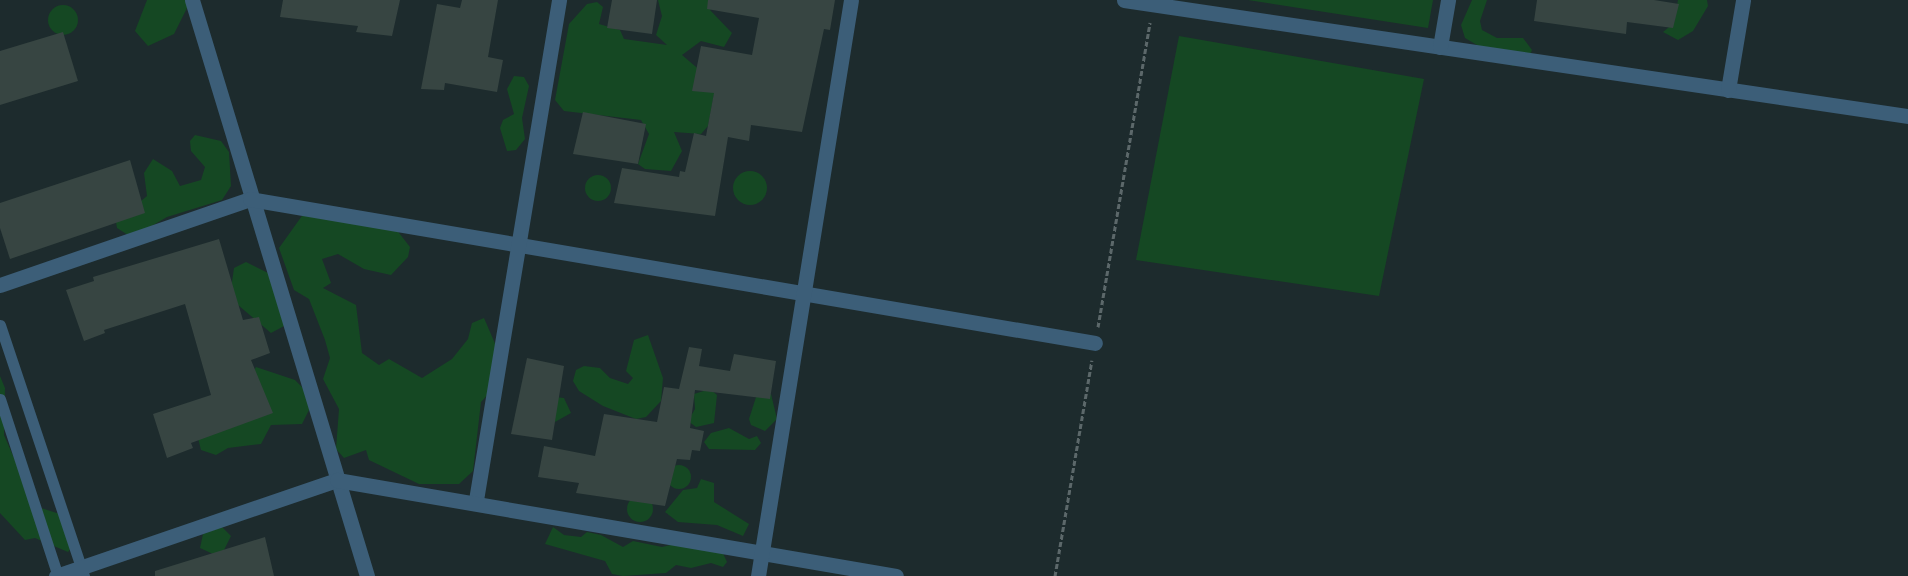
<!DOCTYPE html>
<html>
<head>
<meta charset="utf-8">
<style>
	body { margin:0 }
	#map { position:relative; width:1908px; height:576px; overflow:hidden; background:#1d2b2d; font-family:Manrope,sans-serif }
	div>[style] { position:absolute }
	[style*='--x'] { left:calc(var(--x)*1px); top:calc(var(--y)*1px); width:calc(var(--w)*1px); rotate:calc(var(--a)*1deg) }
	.green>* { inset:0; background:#154823 }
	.round { border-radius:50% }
	.building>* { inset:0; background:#374542 }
	.path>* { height:3px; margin-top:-1.5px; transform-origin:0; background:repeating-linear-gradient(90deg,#5c686a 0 5px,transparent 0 7.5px) }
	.lane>* { height:11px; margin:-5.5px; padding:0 5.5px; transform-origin:5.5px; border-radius:5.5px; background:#3c5e78 }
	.street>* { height:15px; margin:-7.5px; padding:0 7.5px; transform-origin:7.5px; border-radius:7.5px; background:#3c5e78 }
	span { translate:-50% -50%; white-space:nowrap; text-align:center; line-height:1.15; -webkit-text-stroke:5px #142124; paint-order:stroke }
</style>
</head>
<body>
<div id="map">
	<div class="green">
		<i style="clip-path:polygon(147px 0,191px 0,174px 34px,148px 46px,135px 31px)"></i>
		<i style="clip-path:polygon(658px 0,720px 0,710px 10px,732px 33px,724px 47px,701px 41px,682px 55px,716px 84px,708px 126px,701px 134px,674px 132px,682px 151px,671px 171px,645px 169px,638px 164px,649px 134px,641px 120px,564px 111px,555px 100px,569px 24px,587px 4px,597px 2px,603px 7px,599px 24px,620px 30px,624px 39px,667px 45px,656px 35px,662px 16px)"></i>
		<i style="clip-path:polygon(1248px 0,1433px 0,1428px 28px)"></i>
		<i style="clip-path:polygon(1472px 0,1487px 0,1480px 21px,1482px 30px,1497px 38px,1523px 38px,1532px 50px,1528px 60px,1513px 66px,1465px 38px,1461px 25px)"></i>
		<i style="clip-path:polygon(1678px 0,1707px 0,1708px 6px,1693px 31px,1678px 40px,1663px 32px,1674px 23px)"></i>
		<i class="round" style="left:48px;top:5px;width:30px;height:30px"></i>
		<i style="clip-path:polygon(1179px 36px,1424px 79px,1379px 296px,1136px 260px)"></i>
		<i style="clip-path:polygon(514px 76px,524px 77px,529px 86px,522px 118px,525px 139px,516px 150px,507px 151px,500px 128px,503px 120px,514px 114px,507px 89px)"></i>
		<i style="clip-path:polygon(195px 135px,221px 141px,229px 152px,231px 186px,222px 200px,167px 217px,138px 234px,128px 235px,117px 228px,116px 222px,147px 196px,144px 173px,153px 159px,172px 171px,180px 186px,201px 180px,205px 167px,191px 151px,190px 141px)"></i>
		<i class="round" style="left:733px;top:171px;width:34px;height:34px"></i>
		<i class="round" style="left:585px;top:175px;width:26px;height:26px"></i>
		<i style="clip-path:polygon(304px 213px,396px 229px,410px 247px,408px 257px,391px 275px,364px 269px,338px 254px,322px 259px,331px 283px,323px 288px,356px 305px,362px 353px,379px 365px,389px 359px,422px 378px,452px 359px,468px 339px,472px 323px,484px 318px,500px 355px,494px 388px,481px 402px,473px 471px,459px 484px,419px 484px,369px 460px,366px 450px,344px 458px,336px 449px,339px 409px,323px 379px,330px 358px,325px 340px,309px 299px,294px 290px,279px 248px)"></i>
		<i style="clip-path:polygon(246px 262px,274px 276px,286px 325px,271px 333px,238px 305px,231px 289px,234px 268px)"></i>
		<i style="clip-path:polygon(648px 335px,663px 378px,661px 401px,646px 417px,636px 419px,603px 406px,579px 391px,573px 381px,576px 370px,584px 366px,600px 368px,610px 378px,628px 384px,633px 378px,626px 371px,634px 340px)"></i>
		<i style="clip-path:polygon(256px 367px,295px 380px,308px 393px,310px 408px,302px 424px,271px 425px,261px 444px,228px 448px,216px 455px,201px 450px,197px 434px,246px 386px)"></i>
		<i style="clip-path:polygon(0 376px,5px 388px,4px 435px,35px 506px,69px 517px,77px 541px,68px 552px,35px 538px,25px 540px,0 513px)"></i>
		<i style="clip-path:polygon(710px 389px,717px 395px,714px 423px,696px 427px,688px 421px,695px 409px,694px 394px)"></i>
		<i style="clip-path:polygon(757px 394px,771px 394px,777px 419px,765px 431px,751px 425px,749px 419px)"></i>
		<i style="clip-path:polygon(555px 397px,564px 398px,571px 413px,555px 422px)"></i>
		<i style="clip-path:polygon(729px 428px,749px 439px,757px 436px,761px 443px,755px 450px,709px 449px,704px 442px,711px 433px)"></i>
		<i class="round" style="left:667px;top:465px;width:24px;height:24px"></i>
		<i style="clip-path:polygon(701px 479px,714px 483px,714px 502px,749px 524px,743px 536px,717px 525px,678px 522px,665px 512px,683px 490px,697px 488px)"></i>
		<i class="round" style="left:627px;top:496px;width:26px;height:26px"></i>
		<i style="clip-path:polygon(222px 527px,231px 536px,223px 552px,213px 554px,200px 548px,203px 534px)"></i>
		<i style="clip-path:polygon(553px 527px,564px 535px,581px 537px,587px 532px,601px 535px,623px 547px,633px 541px,662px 547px,675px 544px,721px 549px,727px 562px,723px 567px,711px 563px,691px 568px,676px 565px,666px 573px,623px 576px,612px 574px,605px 561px,545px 544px)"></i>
	</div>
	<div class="building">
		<i style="clip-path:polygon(283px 0,400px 0,392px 36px,356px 32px,358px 26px,280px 17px)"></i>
		<i style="clip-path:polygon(462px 0,498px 0,488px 57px,503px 60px,497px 92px,445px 83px,444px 90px,421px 89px,437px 4px,460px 8px)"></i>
		<i style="clip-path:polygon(612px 0,657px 0,652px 34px,607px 28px)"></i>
		<i style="clip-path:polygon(708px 0,835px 0,830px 30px,824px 29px,802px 132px,751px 125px,749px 141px,728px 137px,715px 216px,614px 203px,622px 168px,679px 177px,680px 171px,685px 172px,694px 133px,706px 136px,714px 93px,692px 91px,701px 46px,752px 55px,759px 18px,707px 9px)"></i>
		<i style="clip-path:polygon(1537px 0,1654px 0,1679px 4px,1673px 28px,1627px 22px,1626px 34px,1534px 21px)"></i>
		<i style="clip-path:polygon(63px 32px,78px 81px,0 105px,0 51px)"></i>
		<i style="clip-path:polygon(583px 112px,646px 124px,638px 164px,573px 154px)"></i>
		<i style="clip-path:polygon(130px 160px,145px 213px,10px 259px,0 228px,0 203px)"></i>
		<i style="clip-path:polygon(219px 239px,243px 320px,259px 317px,270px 353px,251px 360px,273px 413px,191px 443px,193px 448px,167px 458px,153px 414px,211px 395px,185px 304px,104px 330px,105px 333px,84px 341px,66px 290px,94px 281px,93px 277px)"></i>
		<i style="clip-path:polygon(689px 347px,702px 349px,699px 366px,730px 371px,734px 354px,776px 361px,770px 399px,695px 390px,690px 428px,704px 431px,700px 451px,692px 450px,690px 460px,677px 459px,665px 506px,576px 493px,579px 483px,538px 477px,544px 446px,595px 456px,604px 414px,657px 422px,664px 387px,679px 389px)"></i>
		<i style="clip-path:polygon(527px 358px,564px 366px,552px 440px,511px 434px)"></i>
		<i style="clip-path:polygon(265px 537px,274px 576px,155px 576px,155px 571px)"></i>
	</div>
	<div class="path">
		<i style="--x:1098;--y:327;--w:309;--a:-80.3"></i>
		<i style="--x:1055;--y:576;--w:219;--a:-80.3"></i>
	</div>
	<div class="lane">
		<i style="--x:0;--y:325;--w:265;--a:71.5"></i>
		<i style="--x:0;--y:399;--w:186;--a:71.9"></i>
	</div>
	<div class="street">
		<i style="--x:192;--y:0;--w:602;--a:73.1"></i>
		<i style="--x:1124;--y:0;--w:793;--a:8.42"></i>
		<i style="--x:1440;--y:47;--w:48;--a:-80.3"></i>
		<i style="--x:1728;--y:90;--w:91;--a:-80.5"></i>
		<i style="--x:0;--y:285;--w:264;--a:-19"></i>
		<i style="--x:250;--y:199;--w:857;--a:9.67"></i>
		<i style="--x:476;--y:500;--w:507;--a:-80.57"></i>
		<i style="--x:56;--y:576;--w:297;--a:-18.9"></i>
		<i style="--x:337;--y:480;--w:567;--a:9.74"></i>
		<i style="--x:758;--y:576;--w:583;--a:-80.83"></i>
	</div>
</div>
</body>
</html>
